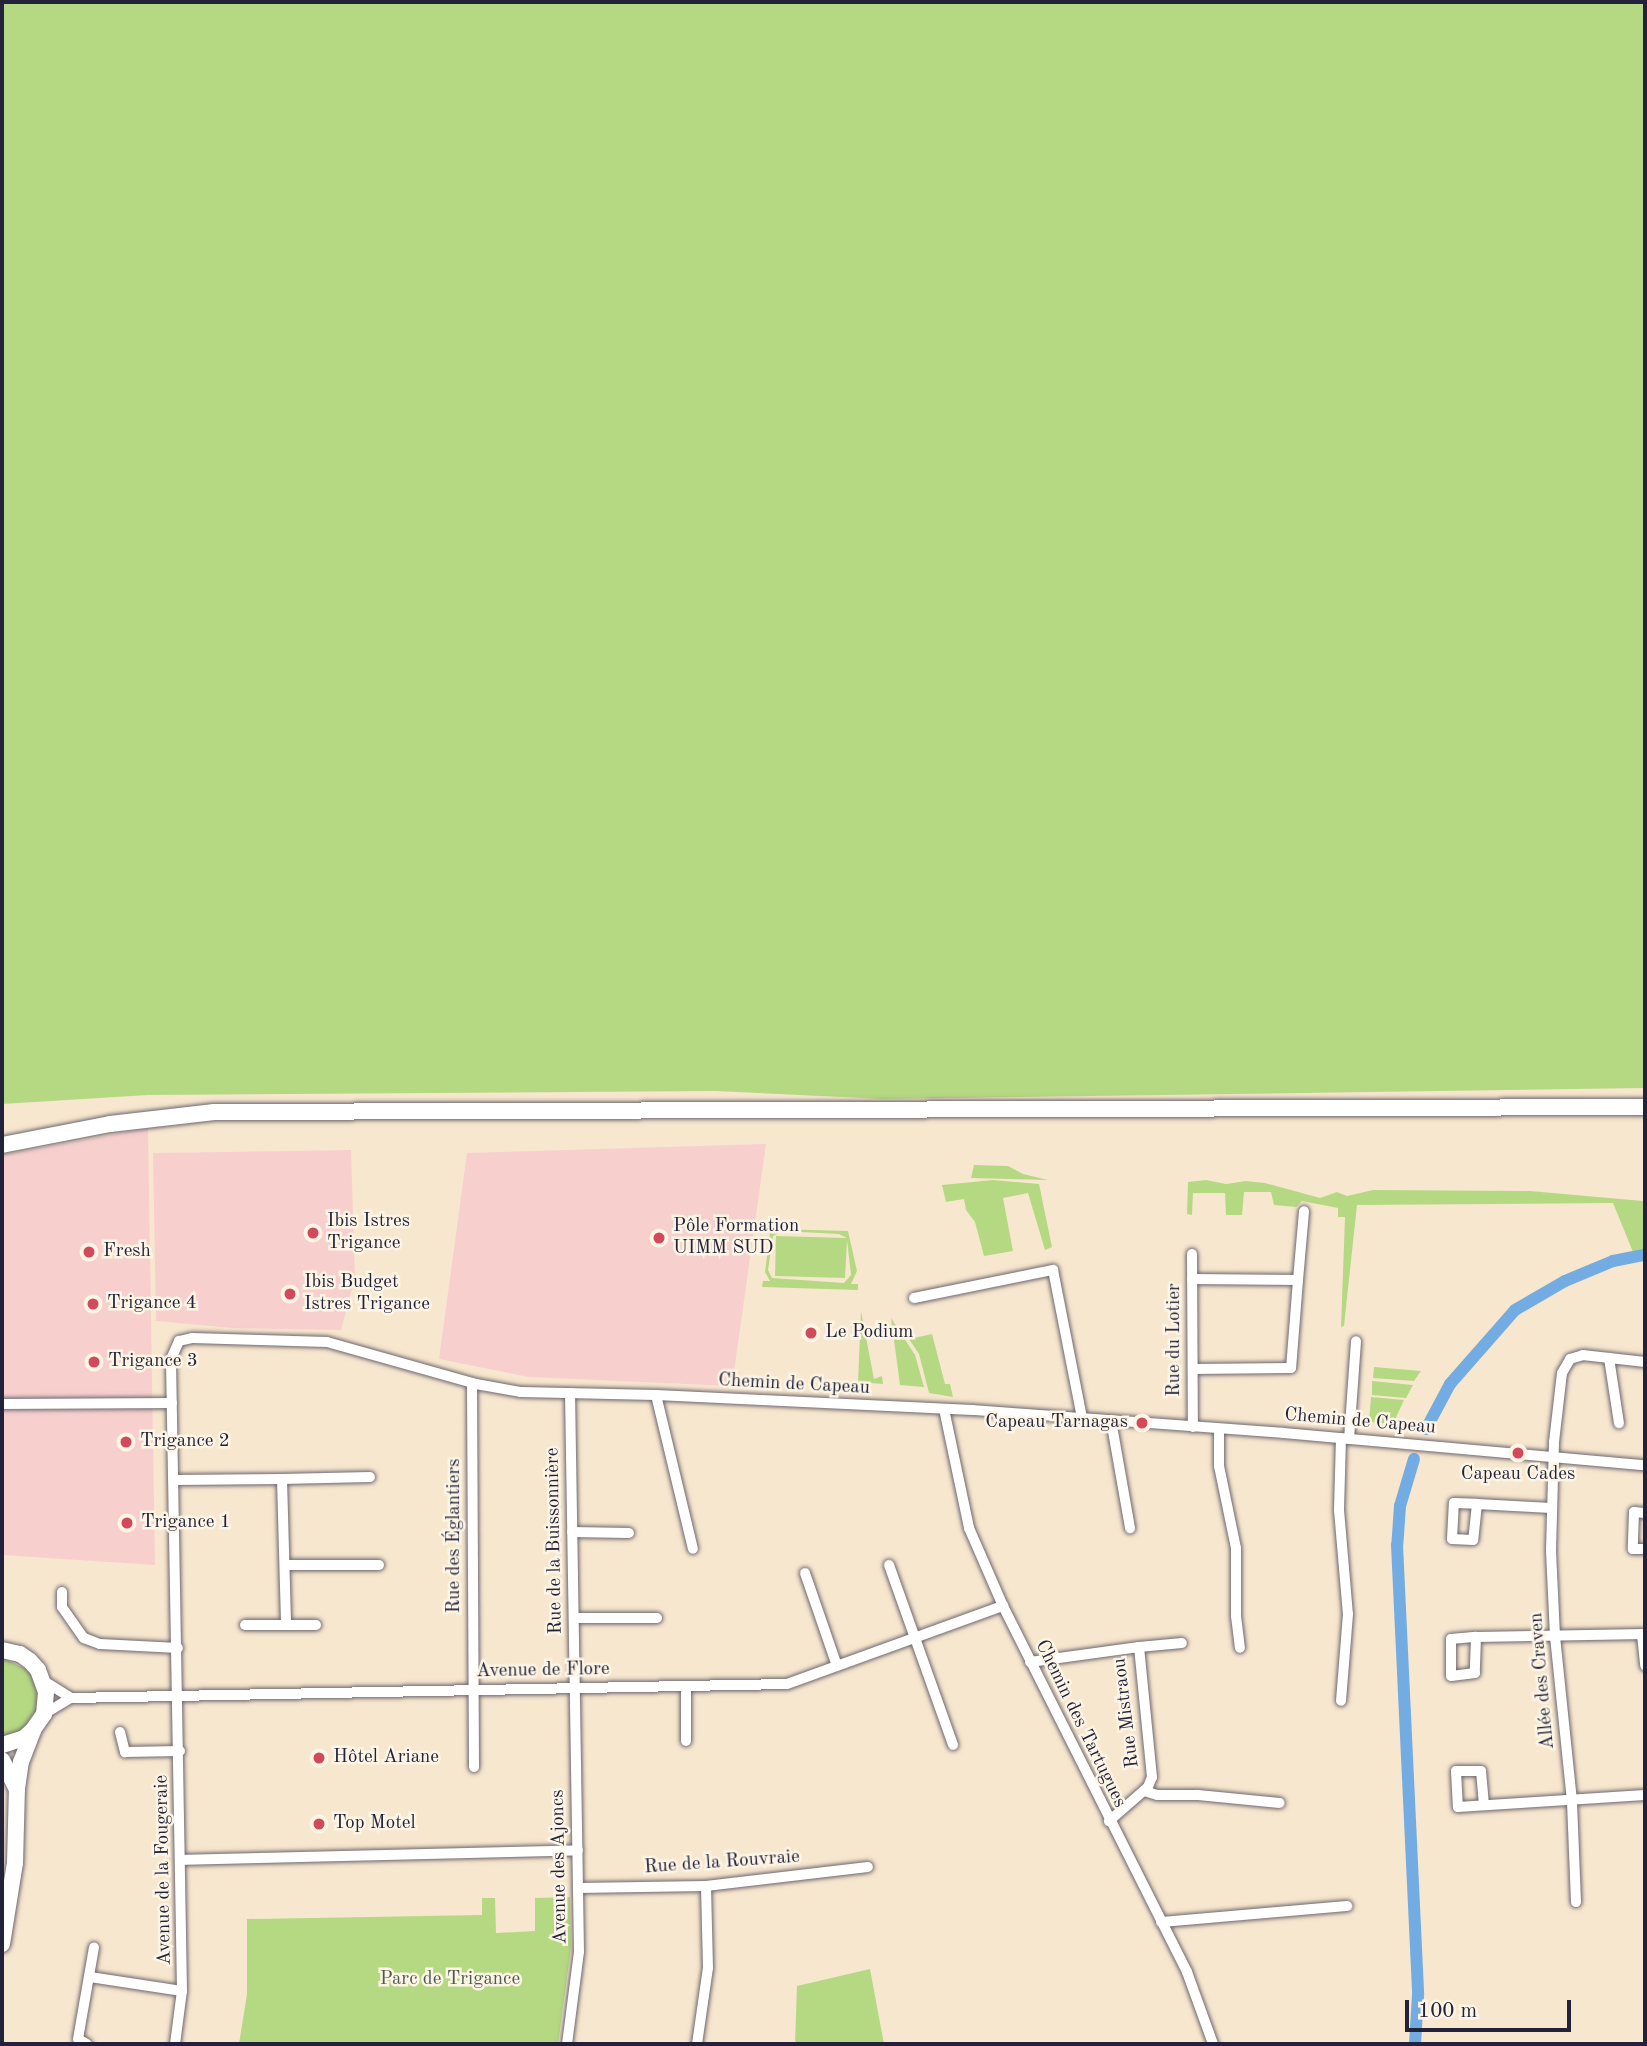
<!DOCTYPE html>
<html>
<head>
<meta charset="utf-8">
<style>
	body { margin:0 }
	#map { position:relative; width:1647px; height:2046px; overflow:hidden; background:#f8e7cf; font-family:"Old Standard TT",serif }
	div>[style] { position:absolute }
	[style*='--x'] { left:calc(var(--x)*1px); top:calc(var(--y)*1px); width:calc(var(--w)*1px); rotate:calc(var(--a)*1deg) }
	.built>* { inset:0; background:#f7d0ce }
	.green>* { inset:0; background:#b5d982 }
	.canal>* { height:12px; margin:-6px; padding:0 6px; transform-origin:6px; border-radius:6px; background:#73ace2 }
	.roads { filter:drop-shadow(0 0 2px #6d676f) drop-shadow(0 0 2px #6d676f) }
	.minor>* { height:10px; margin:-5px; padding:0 5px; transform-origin:5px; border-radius:5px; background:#fff }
	.primary>* { height:16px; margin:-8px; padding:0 8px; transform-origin:8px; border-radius:8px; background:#fff }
	.dots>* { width:19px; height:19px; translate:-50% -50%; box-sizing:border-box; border:4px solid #fcf5e5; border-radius:50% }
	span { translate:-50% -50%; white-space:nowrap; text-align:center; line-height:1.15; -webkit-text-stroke:5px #fcf5e5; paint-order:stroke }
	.poi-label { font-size:19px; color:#22223b }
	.left { translate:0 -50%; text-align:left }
	.right { translate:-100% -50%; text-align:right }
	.street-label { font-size:19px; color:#22223b }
	.park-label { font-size:19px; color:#4e5950 }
	.frame { position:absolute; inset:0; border:4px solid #22223b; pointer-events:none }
	.scale { position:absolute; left:1405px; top:2000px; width:166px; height:32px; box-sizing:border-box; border:4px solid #22223b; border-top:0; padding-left:9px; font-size:21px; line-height:24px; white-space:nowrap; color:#22223b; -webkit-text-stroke:5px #fcf5e5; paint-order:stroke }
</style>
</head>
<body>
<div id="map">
	<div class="built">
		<i style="clip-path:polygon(148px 1128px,155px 1565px,2px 1555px,2px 1155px)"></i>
		<i style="clip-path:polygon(766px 1144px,732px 1386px,528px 1377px,439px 1359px,467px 1153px)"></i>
		<i style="clip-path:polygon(351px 1150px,355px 1278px,341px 1330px,232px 1328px,156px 1321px,153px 1153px)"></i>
	</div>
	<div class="green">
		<i style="clip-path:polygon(2px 2px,1645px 2px,1645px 1088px,884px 1099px,716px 1091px,148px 1095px,2px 1104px)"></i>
		<i style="clip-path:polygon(974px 1165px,1008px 1166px,1023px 1174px,1048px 1180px,971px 1178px)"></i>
		<i style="clip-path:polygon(993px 1180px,1039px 1184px,1052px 1247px,1045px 1250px,1028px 1193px,1003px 1198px,1013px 1251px,984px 1256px,975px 1222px,966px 1210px,964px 1199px,946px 1202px,942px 1185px)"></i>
		<i style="clip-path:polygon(1206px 1180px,1226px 1184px,1246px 1181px,1265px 1183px,1320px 1198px,1337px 1192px,1347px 1196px,1373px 1190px,1530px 1191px,1643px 1201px,1645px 1250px,1633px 1252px,1613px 1203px,1357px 1205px,1344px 1326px,1341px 1327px,1345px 1217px,1338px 1217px,1338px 1208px,1302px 1201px,1296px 1207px,1274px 1205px,1271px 1192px,1244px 1192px,1242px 1215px,1226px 1215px,1225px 1193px,1193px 1193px,1192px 1215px,1187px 1214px,1188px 1182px)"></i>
		<i style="clip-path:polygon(evenodd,775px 1229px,848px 1231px,857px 1271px,851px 1284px,858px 1284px,858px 1290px,762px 1287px,763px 1281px,770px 1281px,765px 1272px,770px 1233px,775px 1229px,782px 1231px,839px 1234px,847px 1238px,776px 1236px,775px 1276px,845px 1278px,847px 1240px,851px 1275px,844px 1283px,772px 1278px,768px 1270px,773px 1236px,782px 1231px)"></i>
		<i style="clip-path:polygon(861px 1311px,874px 1379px,882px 1376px,883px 1384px,858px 1382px)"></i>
		<i style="clip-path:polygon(891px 1318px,915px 1355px,924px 1387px,900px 1385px)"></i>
		<i style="clip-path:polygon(932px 1334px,945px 1384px,950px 1384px,953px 1397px,929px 1393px,919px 1354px,909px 1339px)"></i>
		<i style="clip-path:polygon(1374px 1367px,1421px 1371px,1414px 1381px,1373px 1378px)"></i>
		<i style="clip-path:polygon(1372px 1381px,1413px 1385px,1406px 1398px,1372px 1395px)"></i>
		<i style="clip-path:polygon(1371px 1397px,1404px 1400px,1393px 1424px,1369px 1422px)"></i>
		<i style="clip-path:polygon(2px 1658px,26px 1669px,33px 1677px,39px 1698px,35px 1717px,24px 1731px,2px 1740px)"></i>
		<i style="clip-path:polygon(570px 1897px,571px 1948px,558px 2044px,239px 2044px,247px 1994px,247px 1919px,482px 1915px,482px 1898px,495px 1898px,496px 1933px,535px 1931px,535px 1898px)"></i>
		<i style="clip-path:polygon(870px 1969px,884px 2044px,795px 2044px,797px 1986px)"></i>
	</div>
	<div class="canal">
		<i style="--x:1426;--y:1429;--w:51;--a:-61.9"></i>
		<i style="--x:1450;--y:1384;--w:98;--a:-48.7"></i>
		<i style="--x:1515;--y:1310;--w:58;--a:-30.1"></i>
		<i style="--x:1565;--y:1281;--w:52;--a:-22.6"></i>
		<i style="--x:1613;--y:1261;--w:33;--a:-11"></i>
		<i style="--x:1414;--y:1459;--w:49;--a:106.6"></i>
		<i style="--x:1400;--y:1506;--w:39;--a:94"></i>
		<i style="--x:1397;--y:1545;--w:450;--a:87.3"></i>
		<i style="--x:1418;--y:1995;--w:49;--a:93.5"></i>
	</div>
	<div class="roads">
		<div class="minor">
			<i style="--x:1192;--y:1254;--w:173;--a:89.7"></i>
			<i style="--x:1192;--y:1279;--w:106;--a:0.5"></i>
			<i style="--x:1298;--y:1280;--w:88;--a:94.5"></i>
			<i style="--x:1291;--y:1368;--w:98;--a:179.4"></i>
			<i style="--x:1298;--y:1280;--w:69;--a:-85"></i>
			<i style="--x:914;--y:1298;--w:142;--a:-11.4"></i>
			<i style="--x:1053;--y:1270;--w:151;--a:78.9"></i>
			<i style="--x:1609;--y:1358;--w:66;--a:81.3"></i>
			<i style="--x:472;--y:1383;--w:384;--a:89.7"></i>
			<i style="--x:656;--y:1395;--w:158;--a:76.5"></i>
			<i style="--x:2;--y:1404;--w:170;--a:-0.3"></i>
			<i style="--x:944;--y:1409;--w:122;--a:78.1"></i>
			<i style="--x:969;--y:1528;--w:85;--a:66.4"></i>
			<i style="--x:1003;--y:1606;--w:410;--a:63.3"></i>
			<i style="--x:1187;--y:1972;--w:77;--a:70.1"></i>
			<i style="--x:1111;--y:1420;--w:110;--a:80"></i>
			<i style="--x:1219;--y:1429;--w:37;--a:90"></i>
			<i style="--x:1219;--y:1466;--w:84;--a:78.3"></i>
			<i style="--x:1236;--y:1548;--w:68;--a:90"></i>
			<i style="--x:1236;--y:1616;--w:32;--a:83"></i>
			<i style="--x:1341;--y:1438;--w:72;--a:91.6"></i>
			<i style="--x:1339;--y:1510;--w:104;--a:85.1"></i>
			<i style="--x:1348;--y:1614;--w:87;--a:94.6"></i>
			<i style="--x:1349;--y:1439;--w:98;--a:-85.9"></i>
			<i style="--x:282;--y:1479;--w:88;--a:-1.3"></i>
			<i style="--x:174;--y:1480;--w:108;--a:-0.5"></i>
			<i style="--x:282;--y:1479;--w:145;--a:88.4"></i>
			<i style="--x:1477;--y:1504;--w:36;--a:96"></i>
			<i style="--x:1473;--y:1540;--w:21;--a:-177"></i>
			<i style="--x:1452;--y:1539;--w:36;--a:-87"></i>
			<i style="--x:1454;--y:1503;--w:23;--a:2"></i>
			<i style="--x:1477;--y:1504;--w:74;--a:3.1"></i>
			<i style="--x:1645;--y:1513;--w:11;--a:-175"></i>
			<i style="--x:1634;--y:1512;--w:37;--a:92"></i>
			<i style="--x:1633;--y:1549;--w:12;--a:0"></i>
			<i style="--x:572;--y:1532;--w:57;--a:1"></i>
			<i style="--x:285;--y:1565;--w:94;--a:0"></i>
			<i style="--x:889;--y:1565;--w:191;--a:70.4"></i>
			<i style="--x:805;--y:1573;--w:98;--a:71"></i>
			<i style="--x:62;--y:1592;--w:15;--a:90"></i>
			<i style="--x:62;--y:1607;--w:38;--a:55"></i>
			<i style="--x:84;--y:1638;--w:17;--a:21"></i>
			<i style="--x:100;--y:1644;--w:78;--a:2.9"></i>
			<i style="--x:574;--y:1618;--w:83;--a:0"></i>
			<i style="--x:245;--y:1625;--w:71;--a:0"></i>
			<i style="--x:1642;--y:1635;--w:31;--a:84"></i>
			<i style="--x:1476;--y:1637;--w:36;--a:92"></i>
			<i style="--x:1475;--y:1673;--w:24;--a:173"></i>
			<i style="--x:1451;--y:1676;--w:37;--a:-90"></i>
			<i style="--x:1451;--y:1639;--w:25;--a:-5"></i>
			<i style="--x:1476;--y:1637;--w:169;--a:-1"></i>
			<i style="--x:1139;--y:1647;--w:43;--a:-5.3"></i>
			<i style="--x:1030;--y:1662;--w:110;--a:-7.8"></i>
			<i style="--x:1139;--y:1647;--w:131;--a:84.3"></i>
			<i style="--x:1152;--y:1777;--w:11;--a:112"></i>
			<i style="--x:1148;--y:1787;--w:52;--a:138.9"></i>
			<i style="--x:44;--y:1681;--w:32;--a:32"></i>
			<i style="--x:686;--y:1686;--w:55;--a:90"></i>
			<i style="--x:44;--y:1714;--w:31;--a:-31"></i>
			<i style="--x:71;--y:1698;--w:716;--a:-1.12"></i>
			<i style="--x:787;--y:1684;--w:230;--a:-19.9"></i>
			<i style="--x:120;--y:1732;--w:21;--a:76"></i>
			<i style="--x:125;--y:1752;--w:55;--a:-1"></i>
			<i style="--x:1144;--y:1791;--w:14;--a:17"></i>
			<i style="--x:1157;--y:1795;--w:41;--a:0"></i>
			<i style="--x:1198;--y:1795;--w:82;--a:5.6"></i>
			<i style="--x:1484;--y:1805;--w:34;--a:-95"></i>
			<i style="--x:1481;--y:1771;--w:25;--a:180"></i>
			<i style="--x:1456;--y:1771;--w:36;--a:87"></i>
			<i style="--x:1458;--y:1807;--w:187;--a:-3.7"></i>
			<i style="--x:181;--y:1860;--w:397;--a:-1.4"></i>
			<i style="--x:578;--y:1888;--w:128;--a:-0.9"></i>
			<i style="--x:706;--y:1886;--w:163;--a:-6.7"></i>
			<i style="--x:1576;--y:1902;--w:101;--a:-92.3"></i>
			<i style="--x:1572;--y:1801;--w:166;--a:-95.9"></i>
			<i style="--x:1555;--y:1636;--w:86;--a:-92.7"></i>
			<i style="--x:1551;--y:1550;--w:108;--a:-88.4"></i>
			<i style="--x:1554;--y:1442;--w:69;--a:-83.4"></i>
			<i style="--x:1562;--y:1373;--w:16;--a:-60"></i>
			<i style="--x:1570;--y:1359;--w:14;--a:-17"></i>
			<i style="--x:1583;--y:1355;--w:62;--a:6.4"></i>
			<i style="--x:1161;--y:1922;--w:187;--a:-4.9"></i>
			<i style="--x:90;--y:1977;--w:93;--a:8.7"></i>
			<i style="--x:87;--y:2044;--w:10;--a:-151"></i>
			<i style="--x:78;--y:2039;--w:93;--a:-80.1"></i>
			<i style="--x:175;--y:2044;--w:53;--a:-82.5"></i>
			<i style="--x:182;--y:1991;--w:632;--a:-91"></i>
			<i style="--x:171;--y:1359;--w:20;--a:-66"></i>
			<i style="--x:179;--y:1341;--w:13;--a:-13"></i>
			<i style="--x:192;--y:1338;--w:135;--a:1.7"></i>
			<i style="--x:327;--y:1342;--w:155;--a:15.7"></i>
			<i style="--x:476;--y:1384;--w:46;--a:10.1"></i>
			<i style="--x:521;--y:1392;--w:135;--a:1.3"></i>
			<i style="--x:656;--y:1395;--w:317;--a:2.7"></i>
			<i style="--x:973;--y:1410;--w:311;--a:4.2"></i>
			<i style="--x:1283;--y:1433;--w:363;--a:5.1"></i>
			<i style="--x:567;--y:2044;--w:93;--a:-82.6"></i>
			<i style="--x:579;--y:1952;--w:559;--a:-90.92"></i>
			<i style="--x:697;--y:2044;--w:77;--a:-81.8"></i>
			<i style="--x:708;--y:1968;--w:82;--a:-91.4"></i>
		</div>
		<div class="primary">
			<i style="--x:2;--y:1145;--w:110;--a:-11"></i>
			<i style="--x:110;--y:1124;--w:105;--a:-6.6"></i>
			<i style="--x:214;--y:1112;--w:1431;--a:-0.2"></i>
			<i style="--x:2;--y:1650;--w:18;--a:13"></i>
			<i style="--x:20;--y:1654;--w:12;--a:35"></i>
			<i style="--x:30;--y:1661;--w:12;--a:48"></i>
			<i style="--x:38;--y:1670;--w:23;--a:70"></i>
			<i style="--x:46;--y:1692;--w:22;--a:95"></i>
			<i style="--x:44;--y:1714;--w:19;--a:125"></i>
			<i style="--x:33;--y:1730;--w:12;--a:138"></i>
			<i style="--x:24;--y:1738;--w:23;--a:162"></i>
			<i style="--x:2;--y:1760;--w:33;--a:63"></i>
			<i style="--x:2;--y:1944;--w:82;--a:-80.9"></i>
			<i style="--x:15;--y:1863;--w:74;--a:-88.5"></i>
			<i style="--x:17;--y:1789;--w:27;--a:-82"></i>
			<i style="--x:21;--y:1762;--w:34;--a:-69"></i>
		</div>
	</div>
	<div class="dots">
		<i style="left:313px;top:1233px;background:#d1495b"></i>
		<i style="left:659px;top:1238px;background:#d1495b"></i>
		<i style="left:89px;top:1252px;background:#d1495b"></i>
		<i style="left:290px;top:1294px;background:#d1495b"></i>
		<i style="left:93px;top:1304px;background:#d1495b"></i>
		<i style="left:811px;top:1333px;background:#d1495b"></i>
		<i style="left:94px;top:1362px;background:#d1495b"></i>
		<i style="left:1142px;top:1423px;background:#d1495b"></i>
		<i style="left:126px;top:1442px;background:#d1495b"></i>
		<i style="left:1518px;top:1453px;background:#d1495b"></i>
		<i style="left:127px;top:1523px;background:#d1495b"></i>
		<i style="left:319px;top:1758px;background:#d1495b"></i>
		<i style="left:319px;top:1824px;background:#d1495b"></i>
	</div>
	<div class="poi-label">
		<span class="left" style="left:327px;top:1233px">Ibis Istres<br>Trigance</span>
		<span class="left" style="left:673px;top:1238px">Pôle Formation<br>UIMM SUD</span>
		<span class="left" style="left:103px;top:1252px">Fresh</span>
		<span class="left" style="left:304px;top:1294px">Ibis Budget<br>Istres Trigance</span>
		<span class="left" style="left:107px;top:1304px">Trigance 4</span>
		<span class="left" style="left:825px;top:1333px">Le Podium</span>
		<span class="left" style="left:108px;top:1362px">Trigance 3</span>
		<span class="right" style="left:1128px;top:1423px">Capeau Tarnagas</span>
		<span class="left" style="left:140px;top:1442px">Trigance 2</span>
		<span style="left:1518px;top:1475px">Capeau Cades</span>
		<span class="left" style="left:141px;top:1523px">Trigance 1</span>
		<span class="left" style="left:333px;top:1758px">Hôtel Ariane</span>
		<span class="left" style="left:333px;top:1824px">Top Motel</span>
	</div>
	<div class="street-label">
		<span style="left:1175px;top:1340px;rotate:-90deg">Rue du Lotier</span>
		<span style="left:794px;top:1385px;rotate:3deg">Chemin de Capeau</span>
		<span style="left:1360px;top:1422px;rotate:5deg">Chemin de Capeau</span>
		<span style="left:455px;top:1536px;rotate:-90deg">Rue des Églantiers</span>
		<span style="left:555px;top:1541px;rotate:-91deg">Rue de la Buissonnière</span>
		<span style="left:543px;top:1671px;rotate:-1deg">Avenue de Flore</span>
		<span style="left:1543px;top:1681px;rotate:-95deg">Allée des Craven</span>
		<span style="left:1127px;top:1713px;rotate:-97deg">Rue Mistraou</span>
		<span style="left:1080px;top:1724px;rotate:64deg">Chemin des Tartugues</span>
		<span style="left:722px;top:1863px;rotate:-4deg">Rue de la Rouvraie</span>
		<span style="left:560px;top:1867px;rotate:-91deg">Avenue des Ajoncs</span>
		<span style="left:164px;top:1870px;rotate:-91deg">Avenue de la Fougeraie</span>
	</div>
	<div class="park-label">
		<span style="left:450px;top:1980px">Parc de Trigance</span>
	</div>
	<div class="frame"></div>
	<div class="scale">100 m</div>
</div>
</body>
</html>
